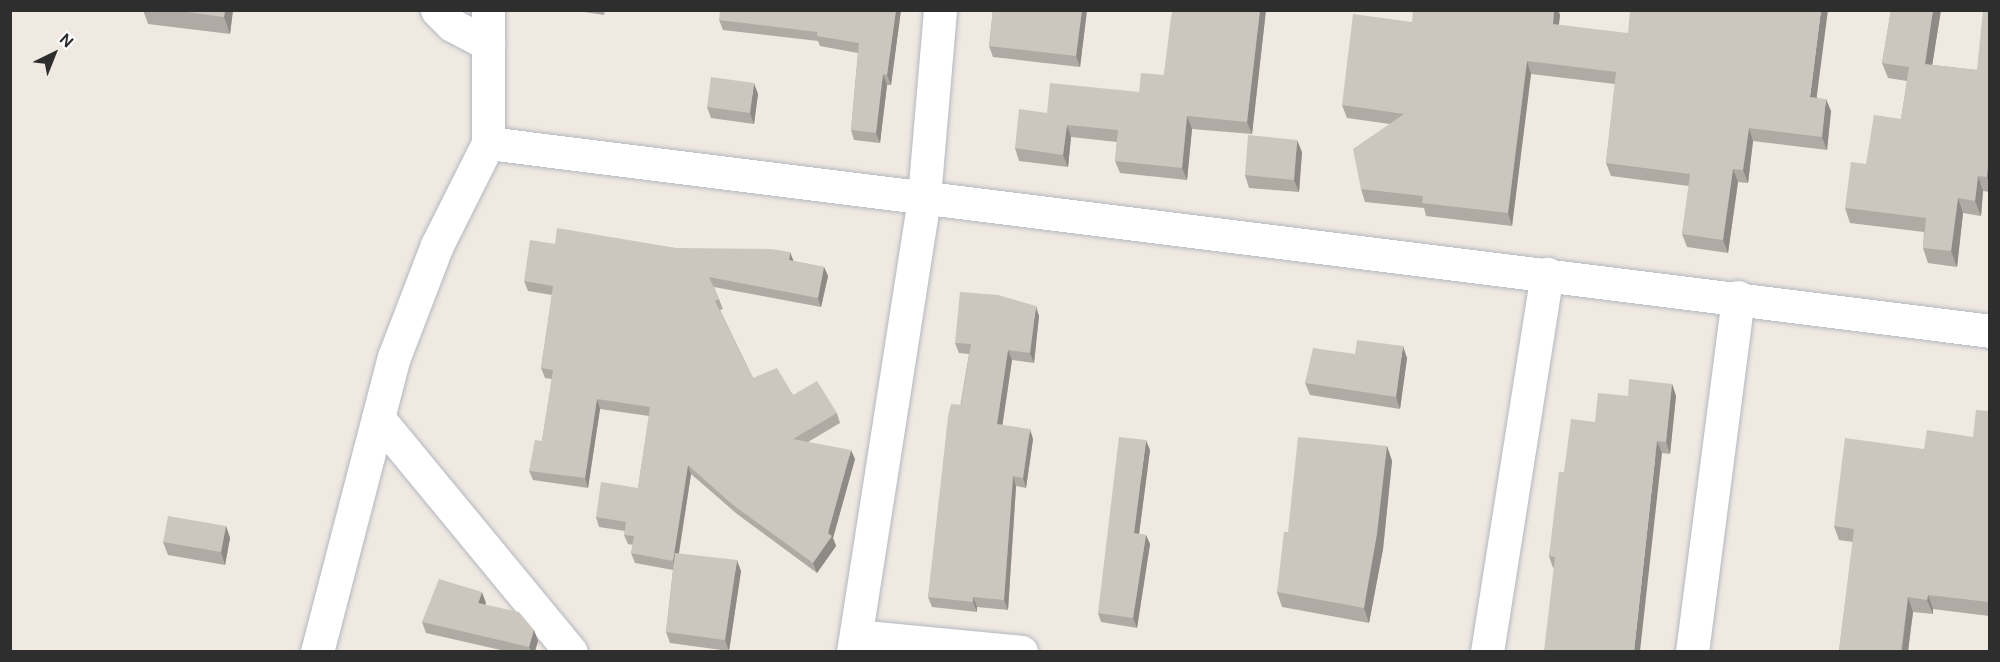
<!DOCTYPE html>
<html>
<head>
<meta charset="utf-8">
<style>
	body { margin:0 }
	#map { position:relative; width:2000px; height:662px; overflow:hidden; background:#efe9e1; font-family:"DM Sans",sans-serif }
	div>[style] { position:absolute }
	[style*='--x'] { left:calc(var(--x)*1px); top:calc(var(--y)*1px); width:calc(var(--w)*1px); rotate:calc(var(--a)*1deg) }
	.roads { filter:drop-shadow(0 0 2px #b4b7c1) drop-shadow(0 0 2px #b4b7c1) }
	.minor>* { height:33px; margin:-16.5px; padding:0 16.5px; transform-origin:16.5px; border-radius:16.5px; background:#fff }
	.wall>* { inset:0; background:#afaba4 }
	.shaded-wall>* { inset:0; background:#8e8b86 }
	.building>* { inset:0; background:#cbc7bf }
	span { translate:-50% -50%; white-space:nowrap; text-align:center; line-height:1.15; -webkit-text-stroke:4.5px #fff; paint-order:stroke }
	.frame { position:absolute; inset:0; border:12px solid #2e2e2e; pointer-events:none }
	.north { position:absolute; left:24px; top:24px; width:60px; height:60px; -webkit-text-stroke:4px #fff; paint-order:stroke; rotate:43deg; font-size:16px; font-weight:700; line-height:24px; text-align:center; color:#2e2e2e }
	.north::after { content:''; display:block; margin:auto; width:21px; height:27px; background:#2e2e2e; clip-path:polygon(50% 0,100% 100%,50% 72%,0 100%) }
</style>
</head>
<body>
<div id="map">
	<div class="roads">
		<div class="minor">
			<i style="--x:437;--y:10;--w:21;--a:45"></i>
			<i style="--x:452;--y:25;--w:41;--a:27.8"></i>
			<i style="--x:488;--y:143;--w:1514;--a:7.13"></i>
			<i style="--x:378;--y:418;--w:303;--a:50.5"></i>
			<i style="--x:856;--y:636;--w:166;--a:5.5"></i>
			<i style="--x:317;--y:652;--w:305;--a:-75.4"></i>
			<i style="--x:394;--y:357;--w:120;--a:-69"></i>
			<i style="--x:437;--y:245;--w:114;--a:-63.4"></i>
			<i style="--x:488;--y:143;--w:133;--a:-90"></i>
			<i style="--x:853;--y:652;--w:461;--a:-81.1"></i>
			<i style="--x:924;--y:197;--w:188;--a:-85.1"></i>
			<i style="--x:1487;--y:652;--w:383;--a:-81"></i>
			<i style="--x:1692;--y:652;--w:358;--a:-82.6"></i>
		</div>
	</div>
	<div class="wall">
		<i style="clip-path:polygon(143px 10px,233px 10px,230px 34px,148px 24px)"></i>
		<i style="clip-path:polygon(571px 10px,605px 10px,604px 15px)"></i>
		<i style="clip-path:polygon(901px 10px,891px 85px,887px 85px,880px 143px,854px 140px,851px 130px,858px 53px,820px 46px,818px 41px,723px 30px,719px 20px)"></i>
		<i style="clip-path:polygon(993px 10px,1087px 10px,1080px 67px,993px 57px,989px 46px)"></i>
		<i style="clip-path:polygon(1173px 10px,1266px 10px,1252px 134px,1192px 129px,1187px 180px,1120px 173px,1115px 161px,1117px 142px,1071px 137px,1068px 167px,1019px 161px,1015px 148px,1047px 113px,1139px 92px,1164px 75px)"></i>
		<i style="clip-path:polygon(1558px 10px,1560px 15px,1559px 25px,1817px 97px,1831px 111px,1827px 150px,1753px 141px,1748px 183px,1738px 182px,1728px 253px,1687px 247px,1682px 234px,1689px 186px,1611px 176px,1606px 163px,1615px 84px,1531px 74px,1512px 226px,1426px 216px,1424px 208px,1365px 202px,1361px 189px,1390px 124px,1347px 118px,1342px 105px,1412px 22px)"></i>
		<i style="clip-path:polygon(1891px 10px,1941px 10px,1932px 65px,1977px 70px,1989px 10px,1989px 192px,1983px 191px,1981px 216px,1963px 213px,1957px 267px,1928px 263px,1923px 248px,1924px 232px,1850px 223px,1845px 208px,1866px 164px,1901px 119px,1907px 81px,1888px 78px,1882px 63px)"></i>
		<i style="clip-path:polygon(758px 94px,754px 124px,711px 118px,707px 107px)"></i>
		<i style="clip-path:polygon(1302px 152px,1299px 192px,1249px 188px,1245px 175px)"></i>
		<i style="clip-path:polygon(555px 244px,676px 248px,793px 261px,824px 267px,828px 276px,821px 307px,714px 287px,723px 309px,720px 310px,753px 378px,837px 413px,840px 423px,808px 442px,855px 459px,833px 538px,836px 546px,817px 573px,737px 514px,691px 474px,679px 554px,741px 571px,729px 651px,670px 643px,666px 632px,673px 570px,635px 563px,631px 553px,633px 545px,628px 544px,624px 535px,625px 531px,599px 527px,596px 517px,638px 488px,649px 416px,600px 409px,588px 488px,533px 480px,529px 471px,542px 441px,552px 379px,545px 378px,541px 368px,552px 295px,528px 291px,524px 281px)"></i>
		<i style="clip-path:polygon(1039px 316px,1034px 363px,1012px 360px,1002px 425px,1033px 439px,1026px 488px,1016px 486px,1008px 610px,977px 607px,977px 612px,932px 607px,928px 597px,969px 354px,959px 353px,955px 343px)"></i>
		<i style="clip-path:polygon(1355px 354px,1407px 358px,1400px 409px,1310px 395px,1305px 383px)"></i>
		<i style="clip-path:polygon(1672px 384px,1676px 396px,1670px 454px,1662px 453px,1553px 568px,1549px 556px,1564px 472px,1595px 422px,1628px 396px)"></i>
		<i style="clip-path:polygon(1989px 411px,1989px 616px,1933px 609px,1933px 614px,1913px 612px,1908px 651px,1839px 651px,1853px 542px,1839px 540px,1834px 526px,1924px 449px,1973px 437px)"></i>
		<i style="clip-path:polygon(1387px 446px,1392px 461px,1383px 549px,1369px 623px,1282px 607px,1277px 592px,1288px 532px)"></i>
		<i style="clip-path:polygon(1150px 450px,1139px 534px,1146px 535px,1150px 544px,1137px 628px,1101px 622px,1098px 613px)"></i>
		<i style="clip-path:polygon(226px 526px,230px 538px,225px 565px,168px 555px,163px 542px)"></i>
		<i style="clip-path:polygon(486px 603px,485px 605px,534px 630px,538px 641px,535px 651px,505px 651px,426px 633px,422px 622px)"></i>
	</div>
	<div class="shaded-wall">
		<i style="clip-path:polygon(225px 10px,233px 10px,230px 34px,224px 17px)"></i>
		<i style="clip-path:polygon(896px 10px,901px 10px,891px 85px,887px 75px)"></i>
		<i style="clip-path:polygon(1082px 10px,1087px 10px,1080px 67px,1076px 56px)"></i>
		<i style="clip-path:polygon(1260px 10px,1266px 10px,1252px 134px,1247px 122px)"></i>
		<i style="clip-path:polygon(1554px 10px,1558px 10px,1560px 15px,1557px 37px,1553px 24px)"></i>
		<i style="clip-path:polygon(1821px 10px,1828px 10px,1815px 110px,1810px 97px)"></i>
		<i style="clip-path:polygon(1933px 10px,1941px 10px,1930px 79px,1925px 64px)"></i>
		<i style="clip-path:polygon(1527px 61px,1531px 74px,1512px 226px,1508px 213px)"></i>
		<i style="clip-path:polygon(883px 74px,887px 85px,880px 143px,876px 133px)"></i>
		<i style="clip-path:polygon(754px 83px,758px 94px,754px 124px,750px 113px)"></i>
		<i style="clip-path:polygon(1826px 99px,1831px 111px,1827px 150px,1822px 137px)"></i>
		<i style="clip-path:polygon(1187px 116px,1192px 129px,1187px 180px,1182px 168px)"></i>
		<i style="clip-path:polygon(1067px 125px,1071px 137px,1068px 167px,1063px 155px)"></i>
		<i style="clip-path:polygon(1749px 128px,1753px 141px,1748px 183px,1743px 170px)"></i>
		<i style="clip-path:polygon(1297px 140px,1302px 152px,1299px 192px,1294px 180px)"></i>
		<i style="clip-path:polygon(1988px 164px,1989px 168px,1989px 184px,1987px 177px)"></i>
		<i style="clip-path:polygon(1733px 169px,1738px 182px,1728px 253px,1723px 240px)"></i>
		<i style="clip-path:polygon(1978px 176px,1983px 191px,1981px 216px,1975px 201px)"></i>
		<i style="clip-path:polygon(1958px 198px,1963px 213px,1957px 267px,1951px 251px)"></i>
		<i style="clip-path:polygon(790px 252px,794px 262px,789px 260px)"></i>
		<i style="clip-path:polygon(824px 267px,828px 276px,821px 307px,818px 298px)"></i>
		<i style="clip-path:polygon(1036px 306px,1039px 316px,1034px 363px,1030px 353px)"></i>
		<i style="clip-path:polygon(1403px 346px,1407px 358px,1400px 409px,1396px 397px)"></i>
		<i style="clip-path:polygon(1008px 350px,1012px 360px,1001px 435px,997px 424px)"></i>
		<i style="clip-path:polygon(1672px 384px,1676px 396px,1670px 454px,1666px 442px)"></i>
		<i style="clip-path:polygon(597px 399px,600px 409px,588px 488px,585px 478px)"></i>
		<i style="clip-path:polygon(1030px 429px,1033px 439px,1026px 488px,1023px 478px)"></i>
		<i style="clip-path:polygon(1146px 440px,1150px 450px,1138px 542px,1134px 533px)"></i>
		<i style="clip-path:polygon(1657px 441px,1662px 453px,1640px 651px,1634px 651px)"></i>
		<i style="clip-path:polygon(1387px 446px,1392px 461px,1383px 549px,1369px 623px,1364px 608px)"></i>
		<i style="clip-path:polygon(851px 450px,855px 459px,833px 538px,836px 546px,817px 573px,813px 563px,828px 533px)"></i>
		<i style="clip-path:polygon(688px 465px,691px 474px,676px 570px,673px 561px)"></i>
		<i style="clip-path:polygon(1013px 476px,1016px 486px,1008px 610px,1004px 600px)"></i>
		<i style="clip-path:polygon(226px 526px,230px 538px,225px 565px,221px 552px)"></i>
		<i style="clip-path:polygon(1146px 535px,1150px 544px,1137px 628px,1133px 618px)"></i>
		<i style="clip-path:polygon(737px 560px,741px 571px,729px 651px,725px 640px)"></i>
		<i style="clip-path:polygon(482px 592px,486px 603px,482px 614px,478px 603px)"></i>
		<i style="clip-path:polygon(1928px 595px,1933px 609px,1933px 614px,1927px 600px)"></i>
		<i style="clip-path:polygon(973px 597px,977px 607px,977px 612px,973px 602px)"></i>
		<i style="clip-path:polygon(1908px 597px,1913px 612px,1908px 651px,1902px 651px)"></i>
		<i style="clip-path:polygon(534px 630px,538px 641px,535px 651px,531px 651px,529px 647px)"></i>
	</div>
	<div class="building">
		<i style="clip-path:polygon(172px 10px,225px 10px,224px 17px)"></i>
		<i style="clip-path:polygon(720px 10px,896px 10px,887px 75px,883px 74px,876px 133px,851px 130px,859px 43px,817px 36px,817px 32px,719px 20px)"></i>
		<i style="clip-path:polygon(993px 10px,1082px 10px,1076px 56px,989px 46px)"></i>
		<i style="clip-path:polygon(1173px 10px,1260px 10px,1247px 122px,1187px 116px,1182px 168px,1115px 161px,1118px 130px,1067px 125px,1063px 155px,1015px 148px,1019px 109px,1047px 113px,1050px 83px,1139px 92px,1141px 73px,1164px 75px,1171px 17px)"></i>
		<i style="clip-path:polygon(1413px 10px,1554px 10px,1553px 24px,1628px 33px,1630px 10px,1821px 10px,1810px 97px,1826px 99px,1822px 137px,1749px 128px,1743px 170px,1733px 169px,1723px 240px,1682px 234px,1690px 174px,1606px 163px,1616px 72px,1527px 61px,1508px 213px,1422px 203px,1423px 196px,1361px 189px,1353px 149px,1404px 114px,1342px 105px,1353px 14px,1412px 22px)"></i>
		<i style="clip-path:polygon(1891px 10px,1933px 10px,1925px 64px,1977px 70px,1983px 10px,1989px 10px,1989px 164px,1988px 164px,1987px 177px,1978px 176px,1975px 201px,1958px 198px,1951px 251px,1923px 248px,1926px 218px,1845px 208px,1851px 162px,1866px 164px,1874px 115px,1901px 119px,1909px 67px,1882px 63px)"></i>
		<i style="clip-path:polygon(711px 77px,754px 83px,750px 113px,707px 107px)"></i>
		<i style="clip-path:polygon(1248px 135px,1297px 140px,1294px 180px,1245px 175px)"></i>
		<i style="clip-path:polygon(557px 228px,676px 248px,771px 249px,790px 252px,789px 260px,824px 267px,818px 298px,709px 277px,719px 299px,715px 301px,753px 378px,777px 368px,793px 395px,817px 381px,837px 413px,793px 439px,851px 450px,828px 533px,832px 536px,813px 563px,733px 505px,688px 465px,673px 561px,631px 553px,634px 536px,624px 535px,626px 522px,596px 517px,601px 482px,638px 488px,650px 407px,597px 399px,585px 478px,529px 471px,535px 440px,542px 441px,553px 370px,541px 368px,553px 286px,524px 281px,530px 240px,555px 244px)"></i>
		<i style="clip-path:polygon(960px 292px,998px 295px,1036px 306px,1030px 353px,1008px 350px,997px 424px,1030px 429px,1023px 478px,1013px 476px,1004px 600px,973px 597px,973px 602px,928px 597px,948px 417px,951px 404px,961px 405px,971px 344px,955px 343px)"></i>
		<i style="clip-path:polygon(1357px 340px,1403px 346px,1396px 397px,1305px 383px,1313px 348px,1355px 354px)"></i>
		<i style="clip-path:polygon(1629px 379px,1672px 384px,1666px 442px,1657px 441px,1634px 651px,1544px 651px,1555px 557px,1549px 556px,1559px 472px,1564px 472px,1571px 419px,1595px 422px,1598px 393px,1628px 396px)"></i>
		<i style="clip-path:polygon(1976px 410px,1989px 411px,1989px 602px,1928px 595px,1927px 600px,1908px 597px,1901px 651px,1839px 651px,1854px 529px,1834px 526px,1845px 438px,1924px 449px,1927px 430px,1973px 437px)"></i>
		<i style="clip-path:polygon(1119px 437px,1146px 440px,1134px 533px,1146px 535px,1133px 618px,1098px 613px)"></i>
		<i style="clip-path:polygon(1298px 437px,1387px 446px,1377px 534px,1364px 608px,1277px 592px,1284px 532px,1288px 532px)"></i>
		<i style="clip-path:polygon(168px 516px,226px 526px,221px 552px,163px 542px)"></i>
		<i style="clip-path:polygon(675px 553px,737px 560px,725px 640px,666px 632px)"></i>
		<i style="clip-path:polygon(439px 579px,482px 592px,478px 603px,519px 612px,534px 630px,529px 647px,422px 622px)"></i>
	</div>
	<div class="frame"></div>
	<div class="north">N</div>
</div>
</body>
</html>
